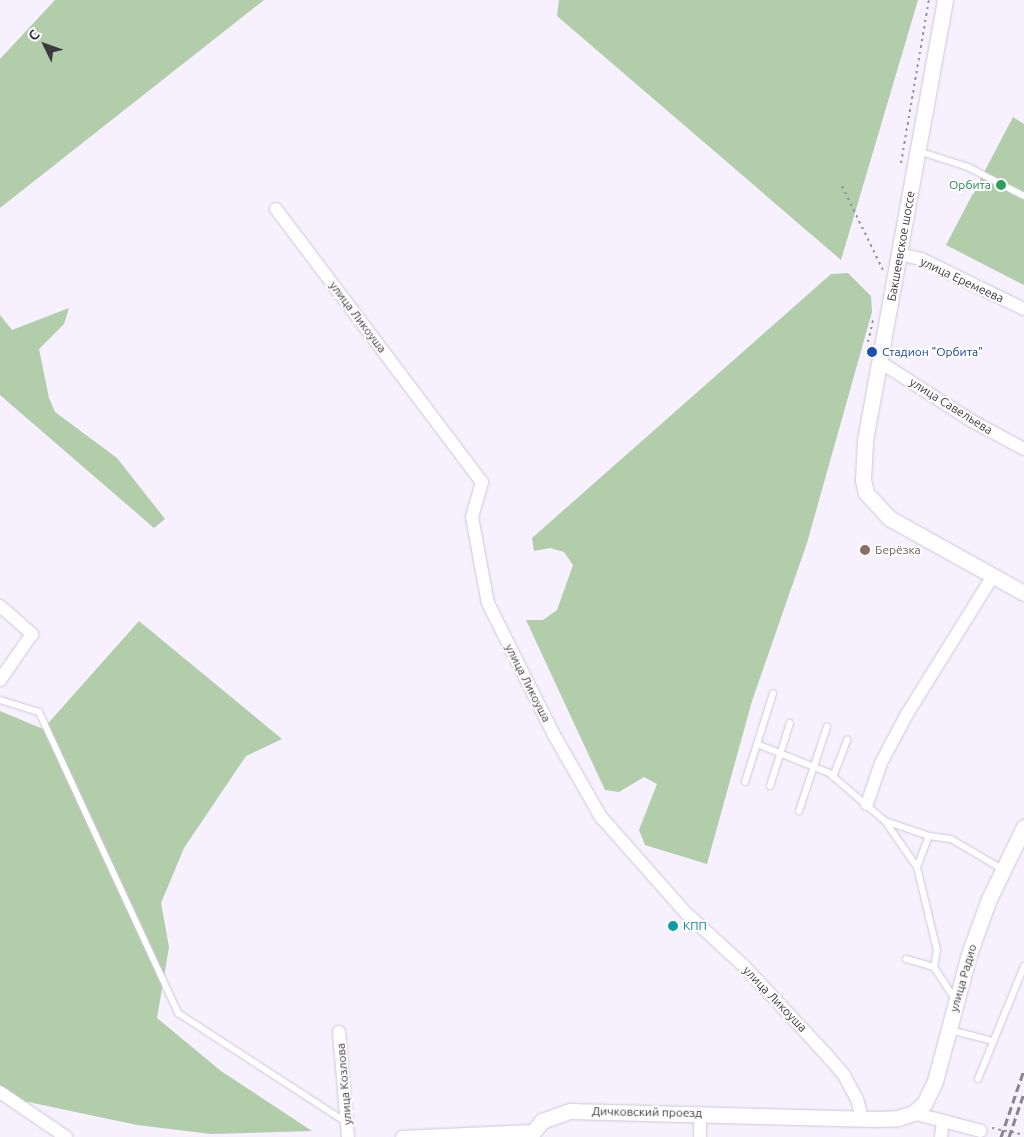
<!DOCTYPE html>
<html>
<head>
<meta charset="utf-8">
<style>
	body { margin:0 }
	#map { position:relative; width:1024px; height:1137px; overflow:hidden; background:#f6f0ff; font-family:Ubuntu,sans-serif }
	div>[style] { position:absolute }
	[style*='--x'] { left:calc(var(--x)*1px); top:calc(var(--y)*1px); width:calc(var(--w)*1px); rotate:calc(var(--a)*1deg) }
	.green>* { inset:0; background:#b2cdaa }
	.path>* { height:2px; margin-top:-1px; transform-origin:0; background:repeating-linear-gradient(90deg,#95919c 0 2.5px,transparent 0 6.5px) }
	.roads { filter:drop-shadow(0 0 1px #cec8d9) drop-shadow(0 0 1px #cec8d9) }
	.service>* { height:6px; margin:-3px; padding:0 3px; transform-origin:3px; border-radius:3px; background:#fff }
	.minor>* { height:12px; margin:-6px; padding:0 6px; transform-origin:6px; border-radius:6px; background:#fff }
	.tertiary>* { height:15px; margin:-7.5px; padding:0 7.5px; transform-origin:7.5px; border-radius:7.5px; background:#fff }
	.rail>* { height:3px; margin-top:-1.5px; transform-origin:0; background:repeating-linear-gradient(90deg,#88858f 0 8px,transparent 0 12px) }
	.dots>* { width:14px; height:14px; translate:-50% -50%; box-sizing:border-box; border:2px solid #fff; border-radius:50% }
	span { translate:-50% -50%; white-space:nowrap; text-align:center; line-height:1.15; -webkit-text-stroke:4px #fff; paint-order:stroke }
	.leisure-label { font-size:12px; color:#27864d }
	.right { translate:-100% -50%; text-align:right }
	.street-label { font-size:12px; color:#3b3940 }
	.transit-label { font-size:12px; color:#164399 }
	.left { translate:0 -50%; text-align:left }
	.education-label { font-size:12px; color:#785e54 }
	.culture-label { font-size:12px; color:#0d838f }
	.north { position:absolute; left:20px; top:20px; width:50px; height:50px; -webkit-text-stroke:4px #fff; paint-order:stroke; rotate:312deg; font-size:14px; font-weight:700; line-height:20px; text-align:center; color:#3b3940 }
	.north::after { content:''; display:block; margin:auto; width:18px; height:22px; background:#3b3940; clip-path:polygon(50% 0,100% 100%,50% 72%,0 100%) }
</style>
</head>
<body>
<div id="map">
	<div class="green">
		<i style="clip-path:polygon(55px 0,264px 0,0 208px,0 59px)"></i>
		<i style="clip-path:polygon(559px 0,918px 0,841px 260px,557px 16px)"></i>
		<i style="clip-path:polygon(1013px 117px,1024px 124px,1024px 285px,946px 245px)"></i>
		<i style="clip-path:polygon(848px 273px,871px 296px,872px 312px,807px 543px,752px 701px,707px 864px,645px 845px,639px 830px,657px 784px,644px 777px,619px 792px,605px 790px,526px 620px,543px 620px,557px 610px,573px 565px,564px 552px,550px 548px,534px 551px,532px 538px,831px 274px)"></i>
		<i style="clip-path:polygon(69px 308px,64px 324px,39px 349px,49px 398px,55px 412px,117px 458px,165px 519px,154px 528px,0 395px,0 315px,12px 330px)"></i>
		<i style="clip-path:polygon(139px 621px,282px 739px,246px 756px,184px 848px,161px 903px,169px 947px,157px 1018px,221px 1071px,312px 1131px,211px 1134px,137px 1125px,0 1096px,0 711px,43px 729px)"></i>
	</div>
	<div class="path">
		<i style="--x:901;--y:163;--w:165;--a:-80.3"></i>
		<i style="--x:842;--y:186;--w:93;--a:64"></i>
		<i style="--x:868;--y:342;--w:23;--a:-77"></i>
		<i style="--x:992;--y:1128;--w:33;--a:12"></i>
	</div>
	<div class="roads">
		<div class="service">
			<i style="--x:918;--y:151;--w:52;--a:17.7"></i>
			<i style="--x:968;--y:167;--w:63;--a:27.4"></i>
			<i style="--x:0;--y:700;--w:41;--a:17.1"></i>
			<i style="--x:39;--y:712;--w:332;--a:65.2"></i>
			<i style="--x:178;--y:1013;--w:200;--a:33"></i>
			<i style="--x:757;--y:744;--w:78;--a:21.9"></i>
			<i style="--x:829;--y:773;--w:74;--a:40.6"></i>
			<i style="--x:885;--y:821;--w:56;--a:55.2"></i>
			<i style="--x:917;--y:867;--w:85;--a:76.5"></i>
			<i style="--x:937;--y:950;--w:17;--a:100"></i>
			<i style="--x:934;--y:967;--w:29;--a:-164"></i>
			<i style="--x:833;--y:777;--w:40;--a:-69"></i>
			<i style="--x:745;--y:782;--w:93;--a:-72.5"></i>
			<i style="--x:770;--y:786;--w:66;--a:-72.4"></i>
			<i style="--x:799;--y:811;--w:89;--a:-71.6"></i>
			<i style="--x:885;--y:821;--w:46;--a:18.8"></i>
			<i style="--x:929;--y:836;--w:22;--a:8"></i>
			<i style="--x:951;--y:839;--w:59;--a:30.5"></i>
			<i style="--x:917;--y:867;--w:33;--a:-69"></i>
			<i style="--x:934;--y:967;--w:38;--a:57"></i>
			<i style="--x:950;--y:1030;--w:44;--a:14.3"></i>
			<i style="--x:978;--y:1079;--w:122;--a:-67.8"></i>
		</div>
		<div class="minor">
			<i style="--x:276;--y:209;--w:342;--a:53"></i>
			<i style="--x:482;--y:482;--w:36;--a:106"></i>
			<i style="--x:472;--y:517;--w:87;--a:79.5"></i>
			<i style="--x:488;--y:603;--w:148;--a:63.4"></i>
			<i style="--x:554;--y:735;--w:95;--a:60.2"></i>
			<i style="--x:601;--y:817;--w:128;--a:48.5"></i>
			<i style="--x:686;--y:913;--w:80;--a:42.5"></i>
			<i style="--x:745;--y:967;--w:117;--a:47.1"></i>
			<i style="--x:825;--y:1053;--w:29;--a:49"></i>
			<i style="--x:844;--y:1075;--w:27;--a:62"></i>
			<i style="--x:857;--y:1099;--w:20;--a:75"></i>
			<i style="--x:899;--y:254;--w:23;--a:13"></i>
			<i style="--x:921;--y:259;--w:114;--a:25.9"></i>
			<i style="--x:880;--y:362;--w:109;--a:32.7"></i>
			<i style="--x:972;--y:421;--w:59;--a:28.3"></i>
			<i style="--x:0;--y:606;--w:43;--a:41.2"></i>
			<i style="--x:32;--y:634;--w:56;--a:124.8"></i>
			<i style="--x:867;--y:804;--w:43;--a:-71.1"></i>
			<i style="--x:881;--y:763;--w:55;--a:-62"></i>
			<i style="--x:907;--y:714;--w:163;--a:-58.1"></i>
			<i style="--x:339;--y:1032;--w:105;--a:85.1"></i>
			<i style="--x:0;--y:1092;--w:80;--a:34.3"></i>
			<i style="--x:700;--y:1113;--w:24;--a:90"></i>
			<i style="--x:913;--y:1113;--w:70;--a:14.8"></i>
			<i style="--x:402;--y:1137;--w:130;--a:-2.6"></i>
			<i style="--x:941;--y:1137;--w:16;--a:-83"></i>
		</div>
		<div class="tertiary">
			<i style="--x:945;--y:0;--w:449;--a:100.3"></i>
			<i style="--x:865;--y:442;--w:38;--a:93"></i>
			<i style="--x:863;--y:480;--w:13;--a:77"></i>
			<i style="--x:866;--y:493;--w:34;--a:47"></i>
			<i style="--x:889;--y:518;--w:154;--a:29.1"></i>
			<i style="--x:529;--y:1137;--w:21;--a:-51"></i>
			<i style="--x:542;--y:1121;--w:30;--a:-20"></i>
			<i style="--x:570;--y:1111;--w:304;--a:1.5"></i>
			<i style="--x:874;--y:1119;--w:24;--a:-2"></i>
			<i style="--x:898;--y:1118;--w:16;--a:-18"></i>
			<i style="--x:913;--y:1113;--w:14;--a:-39"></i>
			<i style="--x:924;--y:1104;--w:25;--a:-64"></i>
			<i style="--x:935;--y:1081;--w:131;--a:-75"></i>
			<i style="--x:969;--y:954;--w:59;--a:-70"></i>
			<i style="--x:989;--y:899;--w:80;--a:-64.1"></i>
		</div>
	</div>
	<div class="rail">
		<i style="--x:1001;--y:1137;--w:71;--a:-71.1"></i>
		<i style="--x:1009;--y:1137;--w:46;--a:-71.2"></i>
	</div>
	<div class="dots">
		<i style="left:1001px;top:185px;background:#2e9e5b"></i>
		<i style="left:872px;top:352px;background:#1a4fb4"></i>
		<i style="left:865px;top:550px;background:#8d6e63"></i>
		<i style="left:673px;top:926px;background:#0f9aa8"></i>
	</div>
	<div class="leisure-label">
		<span class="right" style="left:991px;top:185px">Орбита</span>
	</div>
	<div class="street-label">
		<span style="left:901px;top:246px;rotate:-80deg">Бакшеевское шоссе</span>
		<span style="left:962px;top:280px;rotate:25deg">улица Еремеева</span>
		<span style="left:358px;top:317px;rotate:53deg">улица Ликоуша</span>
		<span style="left:951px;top:406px;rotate:32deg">улица Савельева</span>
		<span style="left:528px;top:683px;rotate:63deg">улица Ликоуша</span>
		<span style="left:963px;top:978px;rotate:-74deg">улица Радио</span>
		<span style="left:775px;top:999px;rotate:46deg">улица Ликоуша</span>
		<span style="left:344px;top:1084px;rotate:-95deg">улица Козлова</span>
		<span style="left:647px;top:1112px;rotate:1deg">Дичковский проезд</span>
	</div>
	<div class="transit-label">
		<span class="left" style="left:882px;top:352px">Стадион "Орбита"</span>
	</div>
	<div class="education-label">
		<span class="left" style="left:875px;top:550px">Берёзка</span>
	</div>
	<div class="culture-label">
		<span class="left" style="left:683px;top:926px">КПП</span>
	</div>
	<div class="north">С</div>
</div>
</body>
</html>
